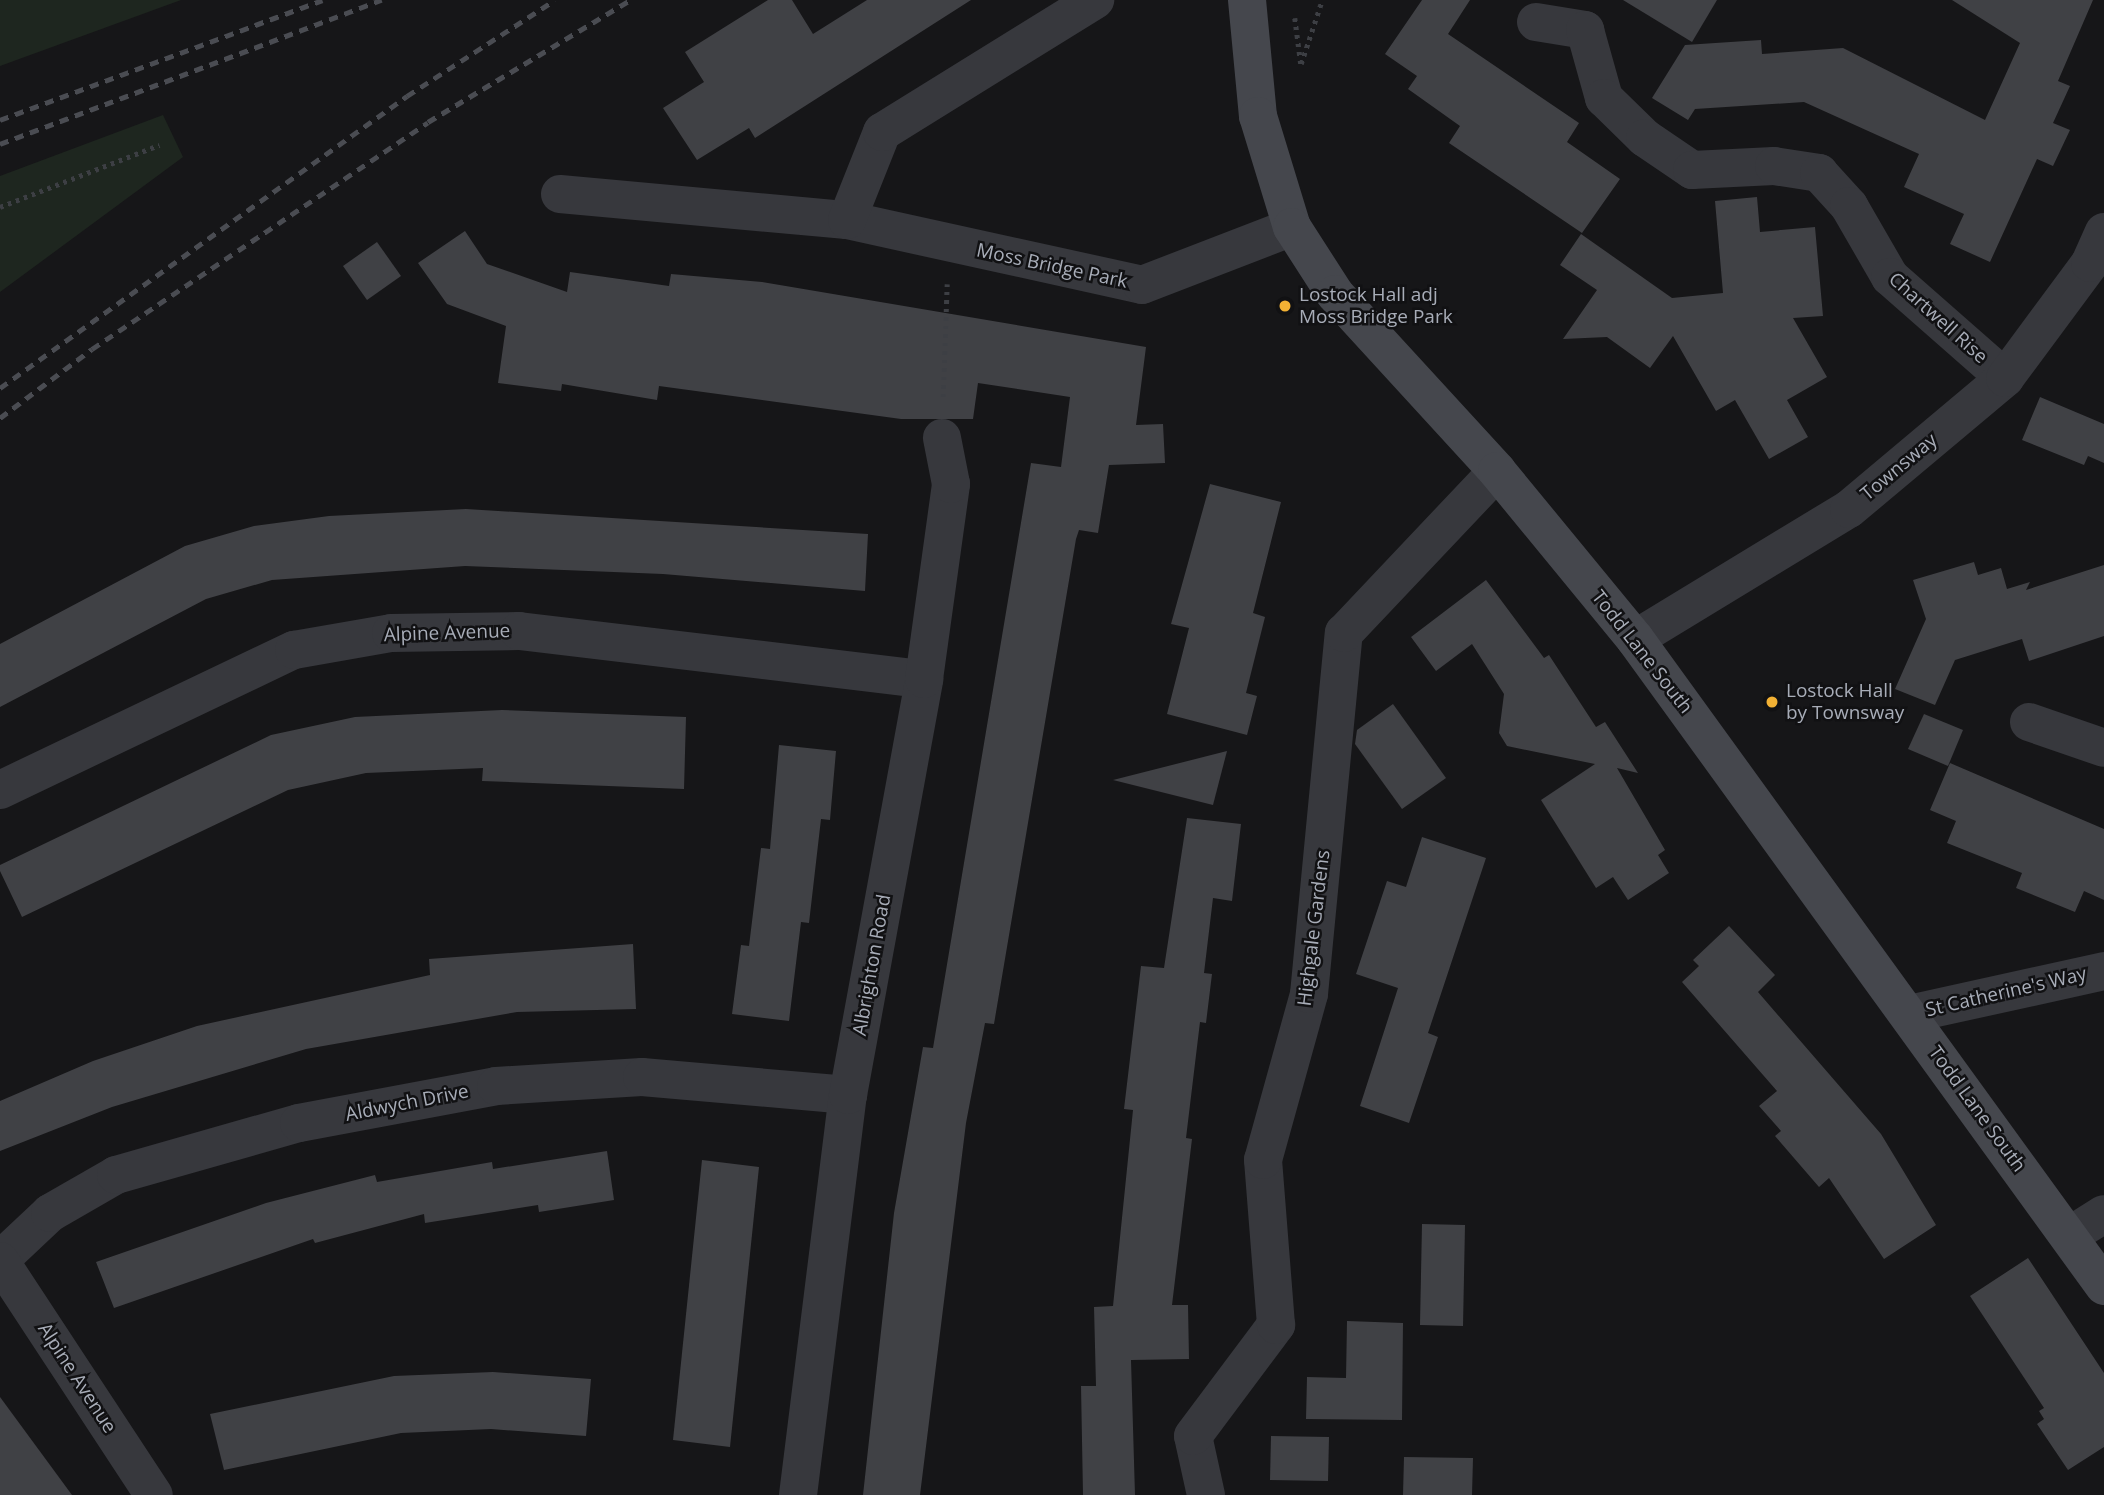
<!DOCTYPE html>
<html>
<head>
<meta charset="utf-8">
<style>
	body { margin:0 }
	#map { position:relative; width:2104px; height:1495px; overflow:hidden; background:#161618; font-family:"Open Sans",sans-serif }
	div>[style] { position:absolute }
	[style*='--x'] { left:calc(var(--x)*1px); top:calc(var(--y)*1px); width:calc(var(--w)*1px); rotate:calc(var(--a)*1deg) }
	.green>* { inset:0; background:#1e261f }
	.building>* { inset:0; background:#404145 }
	.path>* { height:4.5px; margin-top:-2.25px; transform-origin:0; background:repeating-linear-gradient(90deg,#3d3f44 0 3.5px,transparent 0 8.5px) }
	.street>* { height:38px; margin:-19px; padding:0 19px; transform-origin:19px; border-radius:19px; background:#37383d }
	.secondary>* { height:38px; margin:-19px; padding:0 19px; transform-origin:19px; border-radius:19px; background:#45474d }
	.rail>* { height:5px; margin-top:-2.5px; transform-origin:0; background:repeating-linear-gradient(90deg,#4a4c52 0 9px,transparent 0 16px) }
	.dots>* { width:19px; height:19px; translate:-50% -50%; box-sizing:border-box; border:4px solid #111113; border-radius:50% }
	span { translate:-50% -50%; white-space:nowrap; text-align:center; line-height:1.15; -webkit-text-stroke:5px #111113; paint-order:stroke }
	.street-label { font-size:19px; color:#a8adb8 }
	.poi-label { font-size:19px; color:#a8adb8 }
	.left { translate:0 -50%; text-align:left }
</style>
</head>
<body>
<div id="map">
	<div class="green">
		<i style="clip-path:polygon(0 0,181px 0,0 66px)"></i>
		<i style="clip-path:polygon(163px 115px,183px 157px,0 292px,0 176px)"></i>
	</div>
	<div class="building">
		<i style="clip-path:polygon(768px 0,792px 0,813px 34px,867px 0,971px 0,755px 138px,749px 128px,697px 160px,663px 108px,704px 82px,685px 52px)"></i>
		<i style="clip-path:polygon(1422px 0,1470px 0,1448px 34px,1579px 123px,1567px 142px,1620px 179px,1582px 233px,1449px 143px,1460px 126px,1408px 89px,1417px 76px,1385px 54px)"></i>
		<i style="clip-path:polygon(1623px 0,1717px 0,1692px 42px)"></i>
		<i style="clip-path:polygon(1952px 0,2093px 0,2058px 81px,2070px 86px,2053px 123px,2070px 130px,2053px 166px,2037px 159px,1990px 262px,1950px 244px,1964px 214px,1904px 187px,1919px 154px,1804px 102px,1695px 109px,1688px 120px,1652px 98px,1685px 45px,1761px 40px,1762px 54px,1843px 48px,1985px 120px,2020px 43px)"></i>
		<i style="clip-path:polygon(1757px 197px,1760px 232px,1815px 227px,1823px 316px,1793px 318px,1827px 377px,1787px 400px,1808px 437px,1769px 459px,1735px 400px,1716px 411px,1673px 336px,1650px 368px,1607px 337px,1563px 339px,1597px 290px,1560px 265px,1581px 234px,1672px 298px,1723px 293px,1715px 201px)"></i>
		<i style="clip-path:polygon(465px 231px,487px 264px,567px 292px,570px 272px,669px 286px,671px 274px,762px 282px,1146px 347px,1136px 425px,1163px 424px,1165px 463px,1109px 465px,1098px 533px,1079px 530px,1076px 539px,994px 1024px,985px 1023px,966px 1123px,920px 1495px,863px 1495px,894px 1213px,923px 1047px,933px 1048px,1031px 463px,1061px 467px,1070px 397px,978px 383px,973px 419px,901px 419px,659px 386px,657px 400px,562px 384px,561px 391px,498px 383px,506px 326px,447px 304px,418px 263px)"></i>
		<i style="clip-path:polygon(377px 242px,401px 276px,367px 300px,343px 266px)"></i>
		<i style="clip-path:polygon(2040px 397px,2104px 424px,2104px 463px,2088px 456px,2084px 465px,2022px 440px)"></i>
		<i style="clip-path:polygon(1210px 484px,1281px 502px,1253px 613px,1265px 617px,1246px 693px,1257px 696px,1247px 735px,1167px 714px,1189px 628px,1171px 624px)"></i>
		<i style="clip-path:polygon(466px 509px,868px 534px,865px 591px,663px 574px,465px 566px,272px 580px,206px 599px,0 707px,0 644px,185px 546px,254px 526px,329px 516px)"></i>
		<i style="clip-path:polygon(1974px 562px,1978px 575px,2001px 568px,2007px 589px,2030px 582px,2026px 590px,2104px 565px,2104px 636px,2029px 661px,2022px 639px,1955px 660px,1935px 705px,1895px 689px,1926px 619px,1913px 580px)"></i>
		<i style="clip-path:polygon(1486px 580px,1544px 658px,1549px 655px,1596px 727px,1605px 722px,1638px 773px,1617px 768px,1665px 850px,1658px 855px,1669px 873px,1628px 900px,1613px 877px,1596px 888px,1541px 800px,1595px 764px,1507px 746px,1499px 733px,1504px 694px,1472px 644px,1436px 671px,1411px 637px)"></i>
		<i style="clip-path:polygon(1393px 704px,1446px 778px,1402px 809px,1355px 744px,1357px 730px)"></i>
		<i style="clip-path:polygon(502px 710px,686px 717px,684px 789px,482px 781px,483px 768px,366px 773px,288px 790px,22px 917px,0 871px,0 865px,271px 735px,355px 717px)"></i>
		<i style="clip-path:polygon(1924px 714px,1963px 730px,1948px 766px,1908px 749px)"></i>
		<i style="clip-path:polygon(779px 745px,836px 751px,830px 820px,821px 819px,809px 923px,801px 922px,789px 1021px,732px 1014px,741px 945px,749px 946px,761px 848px,770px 849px)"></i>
		<i style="clip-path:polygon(1227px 751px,1213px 805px,1113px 780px)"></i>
		<i style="clip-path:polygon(1950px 763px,2104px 829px,2104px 900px,2084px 891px,2075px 912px,2016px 888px,2022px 873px,1947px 843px,1956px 821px,1930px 810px)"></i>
		<i style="clip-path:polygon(1187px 818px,1241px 824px,1232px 901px,1213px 898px,1204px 973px,1212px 974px,1206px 1023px,1200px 1022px,1186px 1138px,1192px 1139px,1172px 1305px,1188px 1305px,1189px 1359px,1131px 1360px,1135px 1495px,1083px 1495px,1081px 1386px,1096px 1386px,1094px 1307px,1113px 1306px,1133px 1110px,1124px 1109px,1141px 966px,1164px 968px)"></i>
		<i style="clip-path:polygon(1422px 837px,1486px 858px,1428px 1033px,1438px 1037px,1409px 1123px,1360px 1106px,1398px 988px,1356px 974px,1387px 881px,1406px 887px)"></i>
		<i style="clip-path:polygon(1729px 926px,1775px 975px,1758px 992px,1881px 1134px,1936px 1225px,1884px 1259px,1829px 1178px,1819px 1187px,1775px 1136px,1781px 1131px,1759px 1106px,1777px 1091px,1682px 982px,1699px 966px,1693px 960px)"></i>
		<i style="clip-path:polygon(633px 944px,636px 1009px,517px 1012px,306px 1049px,112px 1107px,0 1151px,0 1101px,93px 1061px,197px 1026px,430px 975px,429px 959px)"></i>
		<i style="clip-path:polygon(607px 1151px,614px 1200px,539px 1212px,538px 1205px,425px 1223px,424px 1214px,315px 1243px,313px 1239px,114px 1308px,96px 1262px,266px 1203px,375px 1175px,377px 1182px,492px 1162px,493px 1169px)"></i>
		<i style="clip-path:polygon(702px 1160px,759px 1167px,730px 1447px,673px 1440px)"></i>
		<i style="clip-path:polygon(1422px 1224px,1465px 1225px,1463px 1326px,1420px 1325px)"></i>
		<i style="clip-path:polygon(2028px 1258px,2104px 1373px,2104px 1447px,2068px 1470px,2037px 1424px,2044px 1419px,2039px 1411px,2044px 1408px,1970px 1296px)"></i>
		<i style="clip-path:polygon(1347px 1321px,1403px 1323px,1402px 1420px,1306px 1419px,1307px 1377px,1346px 1378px)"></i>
		<i style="clip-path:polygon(493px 1372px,591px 1379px,586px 1436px,491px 1429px,401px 1433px,224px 1470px,210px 1414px,394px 1376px)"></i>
		<i style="clip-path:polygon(0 1397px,72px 1495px,0 1495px)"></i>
		<i style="clip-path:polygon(1271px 1436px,1329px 1437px,1328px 1481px,1270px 1480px)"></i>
		<i style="clip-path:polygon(1404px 1457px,1473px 1458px,1472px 1495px,1403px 1495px)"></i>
	</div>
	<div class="path">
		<i style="--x:1295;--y:18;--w:46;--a:82.6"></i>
		<i style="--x:1301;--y:64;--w:67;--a:-71.8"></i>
		<i style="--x:0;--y:207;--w:171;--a:-21.3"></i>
		<i style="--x:943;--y:397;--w:113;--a:-88"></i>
	</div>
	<div class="street">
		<i style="--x:1536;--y:22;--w:50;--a:9.3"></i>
		<i style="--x:1585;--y:30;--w:71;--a:74.4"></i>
		<i style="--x:1604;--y:98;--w:57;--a:44.3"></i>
		<i style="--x:1645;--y:138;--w:57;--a:34.2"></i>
		<i style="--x:1692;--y:170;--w:82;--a:-2.8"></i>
		<i style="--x:1774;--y:166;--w:46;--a:8.8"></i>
		<i style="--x:1819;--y:173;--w:45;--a:47.7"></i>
		<i style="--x:1849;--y:206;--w:82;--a:60"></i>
		<i style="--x:1890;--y:277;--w:153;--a:41.3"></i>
		<i style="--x:560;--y:194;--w:288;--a:5.2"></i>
		<i style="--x:847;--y:220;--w:302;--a:12.4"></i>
		<i style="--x:1142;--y:285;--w:161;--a:-21.1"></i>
		<i style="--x:847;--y:220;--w:95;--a:-68.3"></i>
		<i style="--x:882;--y:132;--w:251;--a:-31.8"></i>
		<i style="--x:1635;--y:639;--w:250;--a:-31.3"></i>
		<i style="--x:1849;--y:509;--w:204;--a:-40"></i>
		<i style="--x:2005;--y:378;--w:143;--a:-53.5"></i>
		<i style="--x:2090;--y:263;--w:34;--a:-66"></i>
		<i style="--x:2029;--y:722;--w:79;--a:19.1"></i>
		<i style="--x:0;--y:790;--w:326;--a:-25.5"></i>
		<i style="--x:294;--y:650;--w:98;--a:-9.9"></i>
		<i style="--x:391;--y:633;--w:128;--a:-0.9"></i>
		<i style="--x:519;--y:631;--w:408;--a:6.8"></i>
		<i style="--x:1909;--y:1014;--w:200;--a:-12.4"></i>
		<i style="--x:2069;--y:1236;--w:41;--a:-32.2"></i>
		<i style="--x:0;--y:1260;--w:69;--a:-43.2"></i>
		<i style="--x:50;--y:1213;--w:76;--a:-29.9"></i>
		<i style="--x:116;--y:1175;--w:190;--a:-15.9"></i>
		<i style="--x:299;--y:1123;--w:200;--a:-10.6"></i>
		<i style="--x:496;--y:1086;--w:146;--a:-3.5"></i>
		<i style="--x:642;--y:1077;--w:207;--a:5"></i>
		<i style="--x:0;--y:1261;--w:280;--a:56.7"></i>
		<i style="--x:798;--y:1495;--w:403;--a:-82.9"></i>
		<i style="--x:848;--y:1095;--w:423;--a:-79.6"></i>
		<i style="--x:924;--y:679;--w:197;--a:-82.1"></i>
		<i style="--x:951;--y:484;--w:47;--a:-101.1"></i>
		<i style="--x:1206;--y:1495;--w:60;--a:-102.4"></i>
		<i style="--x:1193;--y:1436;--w:139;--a:-53.2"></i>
		<i style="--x:1276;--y:1325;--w:166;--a:-94.5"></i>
		<i style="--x:1263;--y:1160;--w:172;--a:-74.5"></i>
		<i style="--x:1309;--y:994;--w:363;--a:-84.5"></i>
		<i style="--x:1344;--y:633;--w:223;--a:-46.6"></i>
	</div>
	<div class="secondary">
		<i style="--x:1247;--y:0;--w:117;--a:84.6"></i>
		<i style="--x:1258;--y:116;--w:116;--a:73"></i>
		<i style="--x:1292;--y:227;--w:80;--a:57.3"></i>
		<i style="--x:1335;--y:294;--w:240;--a:47.5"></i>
		<i style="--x:1497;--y:471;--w:217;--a:50.6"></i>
		<i style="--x:1635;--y:639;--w:799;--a:54.06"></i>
	</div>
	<div class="rail">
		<i style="--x:0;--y:120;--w:344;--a:-20.4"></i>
		<i style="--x:0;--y:144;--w:408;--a:-20.7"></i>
		<i style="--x:0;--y:388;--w:501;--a:-35.66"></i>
		<i style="--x:407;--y:96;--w:176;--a:-33"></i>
		<i style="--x:0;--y:418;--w:115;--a:-36.9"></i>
		<i style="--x:92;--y:349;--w:405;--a:-34"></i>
		<i style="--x:428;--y:122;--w:236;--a:-31.1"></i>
	</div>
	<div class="dots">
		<i style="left:1285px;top:306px;background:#f2b134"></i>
		<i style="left:1772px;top:702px;background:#f2b134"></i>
	</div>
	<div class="street-label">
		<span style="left:1052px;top:266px;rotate:12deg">Moss Bridge Park</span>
		<span style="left:1938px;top:318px;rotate:42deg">Chartwell Rise</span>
		<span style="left:1899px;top:467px;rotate:-40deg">Townsway</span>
		<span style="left:447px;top:633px;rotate:-2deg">Alpine Avenue</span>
		<span style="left:1642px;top:652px;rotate:52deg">Todd Lane South</span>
		<span style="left:1314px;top:928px;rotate:-83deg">Highgale Gardens</span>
		<span style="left:872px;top:965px;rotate:-80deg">Albrighton Road</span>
		<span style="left:2006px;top:992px;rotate:-13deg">St Catherine's Way</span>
		<span style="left:407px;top:1103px;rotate:-11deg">Aldwych Drive</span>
		<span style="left:1977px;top:1109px;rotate:54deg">Todd Lane South</span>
		<span style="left:77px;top:1378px;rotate:57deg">Alpine Avenue</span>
	</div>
	<div class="poi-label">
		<span class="left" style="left:1299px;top:306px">Lostock Hall adj<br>Moss Bridge Park</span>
		<span class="left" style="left:1786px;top:702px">Lostock Hall<br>by Townsway</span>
	</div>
</div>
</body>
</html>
